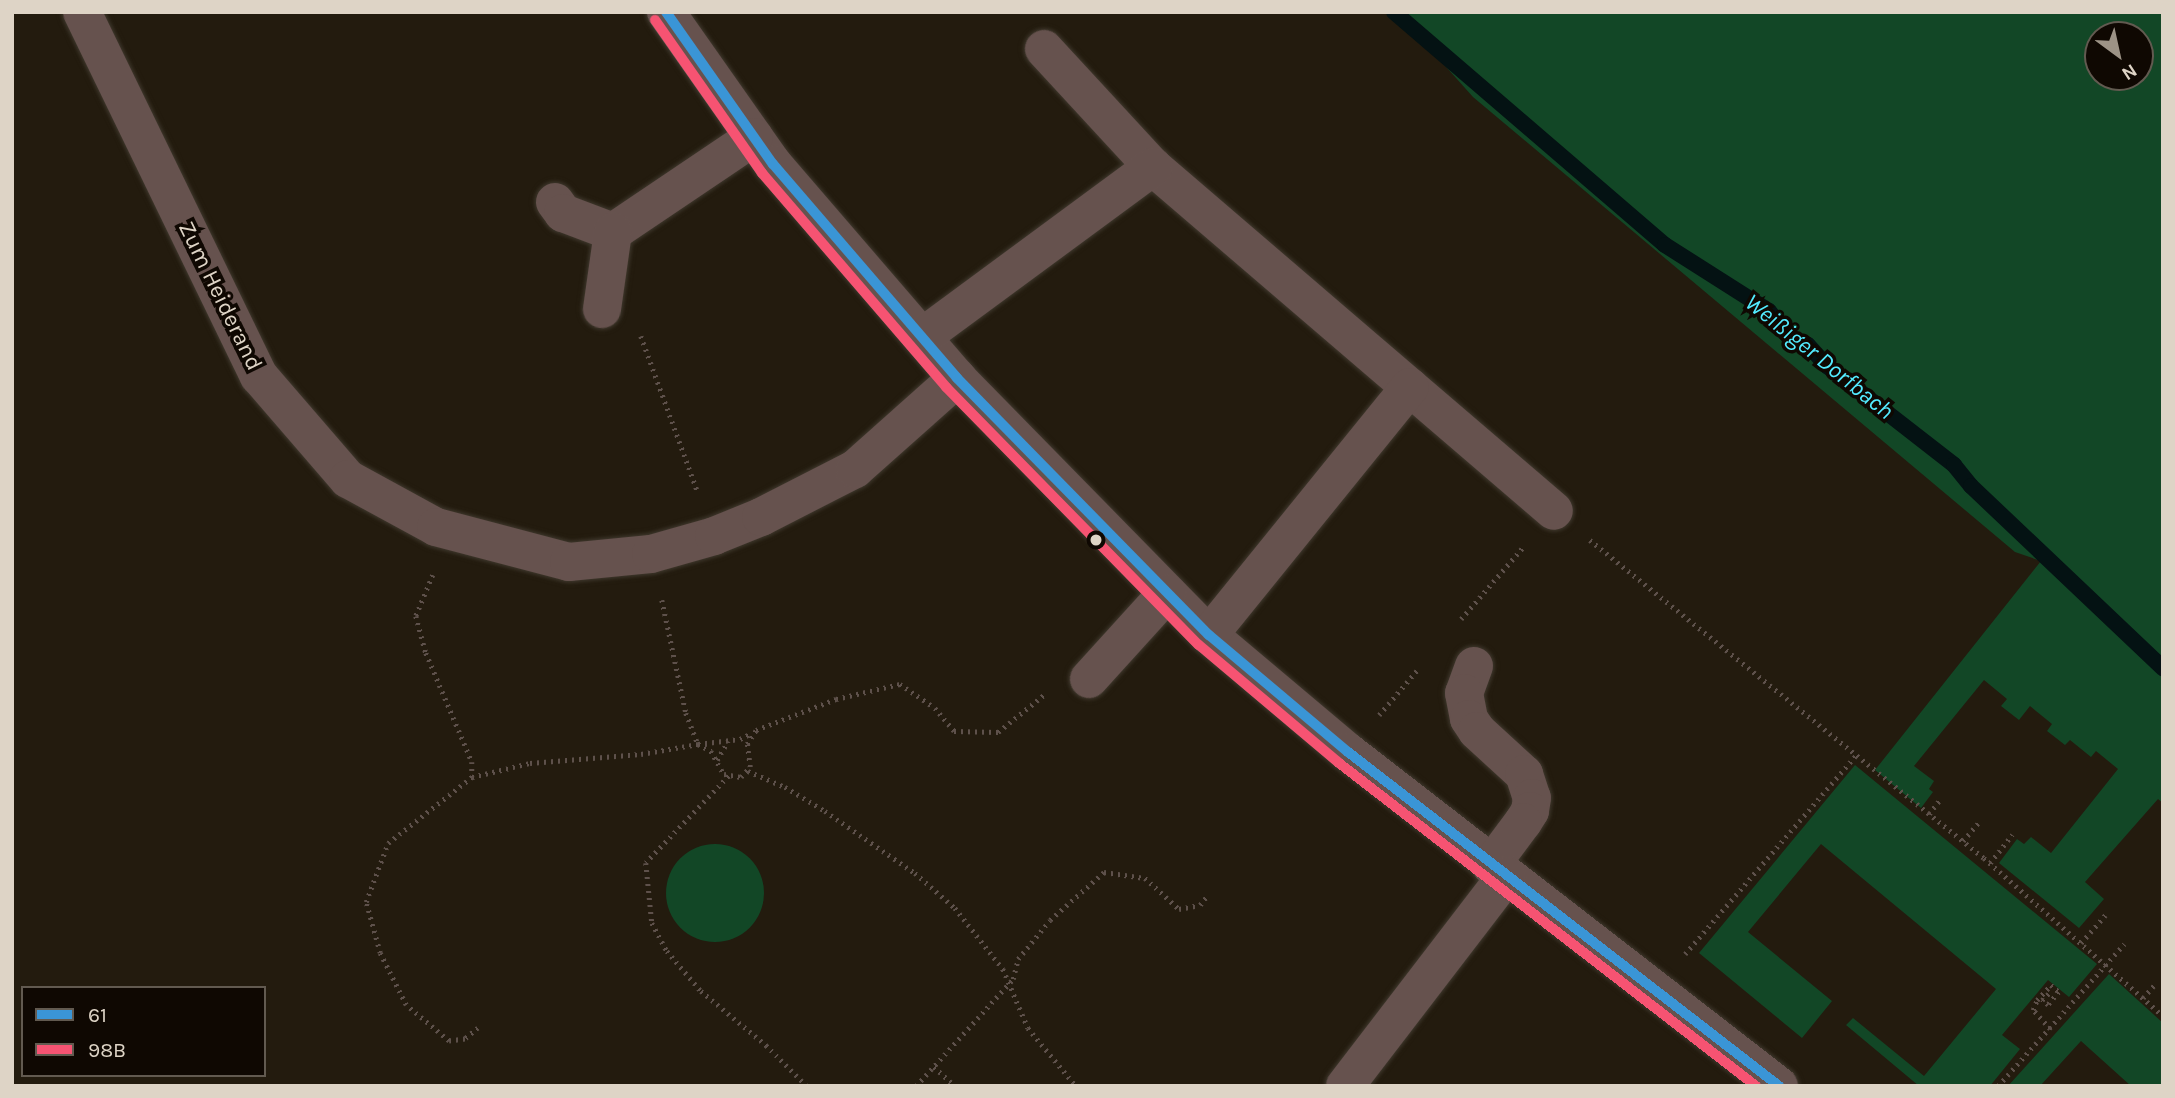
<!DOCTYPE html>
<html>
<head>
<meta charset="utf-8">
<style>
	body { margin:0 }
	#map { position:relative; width:2175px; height:1098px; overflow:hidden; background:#231b0e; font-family:Karla,sans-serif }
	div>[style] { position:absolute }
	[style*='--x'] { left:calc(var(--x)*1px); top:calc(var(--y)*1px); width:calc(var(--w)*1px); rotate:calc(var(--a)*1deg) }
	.green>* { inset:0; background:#124726 }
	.round { border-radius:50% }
	.stream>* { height:16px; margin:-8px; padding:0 8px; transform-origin:8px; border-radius:8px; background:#041213 }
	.path>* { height:4.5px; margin-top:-2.25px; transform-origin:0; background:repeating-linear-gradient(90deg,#5e514b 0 2px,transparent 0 7px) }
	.roads { filter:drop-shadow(0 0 2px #3f382d) drop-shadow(0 0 2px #3f382d) }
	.minor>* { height:38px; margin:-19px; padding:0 19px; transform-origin:19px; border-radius:19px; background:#66524e }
	.bus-1>* { height:10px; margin:-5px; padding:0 5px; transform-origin:5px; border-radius:5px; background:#3a95d6 }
	.bus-2>* { height:10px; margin:-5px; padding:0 5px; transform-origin:5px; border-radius:5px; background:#f65372 }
	.dots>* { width:19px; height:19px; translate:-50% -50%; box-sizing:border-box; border:4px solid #0f0802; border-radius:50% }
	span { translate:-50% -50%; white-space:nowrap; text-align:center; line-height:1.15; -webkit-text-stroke:7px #0f0802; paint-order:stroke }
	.street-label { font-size:23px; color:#ded4c6 }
	.water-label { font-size:24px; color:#53ebff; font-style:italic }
	.frame { position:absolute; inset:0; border:14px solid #ded4c6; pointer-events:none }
	.legend { position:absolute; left:21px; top:986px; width:245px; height:91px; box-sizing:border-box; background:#0f0802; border:2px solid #625a50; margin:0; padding:9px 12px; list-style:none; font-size:21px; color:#ded4c6 }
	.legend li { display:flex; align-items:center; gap:14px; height:35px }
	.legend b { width:35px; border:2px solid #625a50 }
	.north { position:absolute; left:2084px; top:21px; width:70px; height:70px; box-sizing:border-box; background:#0f0802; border:2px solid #625a50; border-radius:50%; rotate:147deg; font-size:19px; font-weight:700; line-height:28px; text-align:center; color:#ded4c6 }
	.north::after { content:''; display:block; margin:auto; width:24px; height:32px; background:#9d9386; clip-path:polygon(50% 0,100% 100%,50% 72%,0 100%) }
</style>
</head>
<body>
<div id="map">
	<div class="green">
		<i style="clip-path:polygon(evenodd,1397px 12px,2163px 12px,2163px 803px,2158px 799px,2085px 882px,2104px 899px,2079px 928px,1999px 863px,2017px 839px,2024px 844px,2031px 837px,2051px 853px,2118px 769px,2096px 751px,2091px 757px,2070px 740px,2065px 745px,2047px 731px,2052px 724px,2030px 706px,2019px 720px,2001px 706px,2007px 699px,1984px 680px,1914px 766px,1934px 781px,1929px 789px,1933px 792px,1921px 808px,1875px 770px,2041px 561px,2015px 552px,1473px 97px,1397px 12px,2140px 35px,2140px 77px,2098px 77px,2098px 35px,2140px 35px)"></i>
		<i style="clip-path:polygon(1855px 765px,2097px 964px,2069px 997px,2048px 980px,2002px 1035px,2020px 1049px,1990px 1086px,1919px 1086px,1846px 1025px,1853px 1018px,1924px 1076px,1996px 989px,1821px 844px,1748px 932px,1832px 1001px,1802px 1038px,1699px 953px)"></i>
		<i class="round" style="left:666px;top:844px;width:98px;height:98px"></i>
		<i style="clip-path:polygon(2109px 974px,2163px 1023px,2163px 1086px,2131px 1086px,2081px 1041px,2040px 1086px,2008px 1086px)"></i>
	</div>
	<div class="stream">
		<i style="--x:1394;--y:12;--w:357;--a:40.7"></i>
		<i style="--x:1665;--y:245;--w:123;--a:32.4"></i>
		<i style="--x:1769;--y:311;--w:38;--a:53"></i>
		<i style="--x:1792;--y:341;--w:16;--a:14"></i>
		<i style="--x:1808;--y:345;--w:28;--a:48"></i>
		<i style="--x:1827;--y:366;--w:161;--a:37.9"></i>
		<i style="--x:1954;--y:465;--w:27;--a:51"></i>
		<i style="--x:1971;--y:486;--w:265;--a:43.5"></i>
	</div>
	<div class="path">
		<i style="--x:641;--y:336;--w:167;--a:70"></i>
		<i style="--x:1590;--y:540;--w:506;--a:38.91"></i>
		<i style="--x:1984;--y:858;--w:239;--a:41.4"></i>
		<i style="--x:433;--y:575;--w:44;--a:112.5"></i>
		<i style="--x:416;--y:616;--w:38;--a:75"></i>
		<i style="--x:426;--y:653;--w:118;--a:67.1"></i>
		<i style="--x:472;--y:762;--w:15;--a:90"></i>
		<i style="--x:662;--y:600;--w:116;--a:78"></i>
		<i style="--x:686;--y:713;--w:33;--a:69"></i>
		<i style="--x:698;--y:744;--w:42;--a:-6.8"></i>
		<i style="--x:740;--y:739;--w:13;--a:-27"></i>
		<i style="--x:1461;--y:619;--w:96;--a:-49.2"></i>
		<i style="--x:1379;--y:715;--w:62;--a:-49.6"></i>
		<i style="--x:717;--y:760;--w:22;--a:-60"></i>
		<i style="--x:748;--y:771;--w:40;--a:23.4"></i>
		<i style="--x:785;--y:787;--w:47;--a:31"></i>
		<i style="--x:825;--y:811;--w:109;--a:34.6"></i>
		<i style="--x:915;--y:873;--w:53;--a:41.2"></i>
		<i style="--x:955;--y:908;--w:78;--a:51.8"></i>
		<i style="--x:1003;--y:969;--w:64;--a:67"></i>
		<i style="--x:1028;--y:1028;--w:75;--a:50.4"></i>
		<i style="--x:729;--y:776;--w:120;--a:133.7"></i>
		<i style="--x:646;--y:863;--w:60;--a:84.3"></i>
		<i style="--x:652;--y:923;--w:32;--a:62"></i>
		<i style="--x:667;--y:951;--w:52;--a:49.6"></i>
		<i style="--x:701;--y:991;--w:85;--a:39.7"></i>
		<i style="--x:766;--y:1045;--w:58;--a:45"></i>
		<i style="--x:1929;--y:814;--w:20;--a:-53"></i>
		<i style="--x:1963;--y:841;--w:26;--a:-50"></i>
		<i style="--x:1990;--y:863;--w:36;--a:-52"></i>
		<i style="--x:2081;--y:943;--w:37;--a:-49"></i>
		<i style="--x:1685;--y:954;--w:262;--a:-49.3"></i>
		<i style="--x:2143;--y:998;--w:18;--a:-49"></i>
		<i style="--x:478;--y:1028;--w:17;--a:140"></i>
		<i style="--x:465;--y:1039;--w:16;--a:173"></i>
		<i style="--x:449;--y:1041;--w:56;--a:-140.1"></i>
		<i style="--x:406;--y:1005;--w:58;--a:-116.6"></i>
		<i style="--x:380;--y:953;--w:53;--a:-105.4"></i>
		<i style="--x:366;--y:902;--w:63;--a:-69.6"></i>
		<i style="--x:388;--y:843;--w:107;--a:-38.2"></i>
		<i style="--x:472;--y:777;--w:60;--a:-13.6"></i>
		<i style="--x:530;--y:763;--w:111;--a:-4.6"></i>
		<i style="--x:641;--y:754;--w:58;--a:-10"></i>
		<i style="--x:698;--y:744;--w:15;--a:28"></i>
		<i style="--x:711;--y:751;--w:26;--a:61"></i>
		<i style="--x:724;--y:774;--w:17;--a:10"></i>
		<i style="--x:741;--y:777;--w:13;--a:-48"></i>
		<i style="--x:750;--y:767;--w:23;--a:-97"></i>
		<i style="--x:747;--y:744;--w:17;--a:-57"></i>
		<i style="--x:756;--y:730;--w:86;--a:-21.2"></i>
		<i style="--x:836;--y:699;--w:66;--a:-13.2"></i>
		<i style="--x:900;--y:684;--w:42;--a:34.4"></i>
		<i style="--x:935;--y:708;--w:30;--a:50"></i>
		<i style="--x:954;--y:731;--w:44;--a:1.3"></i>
		<i style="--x:998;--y:732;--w:60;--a:-39"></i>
		<i style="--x:2050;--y:1029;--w:25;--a:-132"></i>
		<i style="--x:2033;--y:1010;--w:11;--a:-68"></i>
		<i style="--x:2037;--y:1000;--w:21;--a:-47"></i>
		<i style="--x:2051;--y:985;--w:11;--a:41"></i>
		<i style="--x:2059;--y:992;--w:17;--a:130"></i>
		<i style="--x:2048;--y:1005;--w:8;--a:-140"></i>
		<i style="--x:2042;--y:1000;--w:13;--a:-45"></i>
		<i style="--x:934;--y:1067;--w:28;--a:42"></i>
		<i style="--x:916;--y:1086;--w:144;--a:-47.8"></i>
		<i style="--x:1013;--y:979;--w:21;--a:-76"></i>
		<i style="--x:1018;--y:959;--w:50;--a:-50.6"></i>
		<i style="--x:1050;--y:920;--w:72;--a:-41.6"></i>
		<i style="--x:1104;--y:872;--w:41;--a:8.3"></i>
		<i style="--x:1145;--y:878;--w:46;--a:42.4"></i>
		<i style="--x:1179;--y:909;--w:21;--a:-11"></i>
		<i style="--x:1200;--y:905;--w:11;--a:-52"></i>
		<i style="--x:1998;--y:1086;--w:190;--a:-48.4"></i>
	</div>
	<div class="roads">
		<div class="minor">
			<i style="--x:82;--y:12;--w:405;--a:64.1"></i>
			<i style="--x:259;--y:376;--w:136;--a:49.2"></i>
			<i style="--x:348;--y:479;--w:100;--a:28.6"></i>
			<i style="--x:436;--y:527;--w:138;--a:14.7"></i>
			<i style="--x:569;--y:562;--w:82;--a:-5.6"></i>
			<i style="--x:651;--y:554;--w:66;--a:-15.9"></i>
			<i style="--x:714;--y:536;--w:51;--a:-22"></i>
			<i style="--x:761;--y:517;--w:106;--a:-27.1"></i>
			<i style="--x:855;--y:469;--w:137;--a:-41.7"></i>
			<i style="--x:666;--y:12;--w:186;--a:54.9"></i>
			<i style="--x:773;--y:164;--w:282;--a:49.3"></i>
			<i style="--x:957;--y:378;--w:360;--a:45.6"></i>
			<i style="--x:1209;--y:635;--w:182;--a:40.1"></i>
			<i style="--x:1348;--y:752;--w:545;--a:37.77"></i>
			<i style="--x:1044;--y:49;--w:161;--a:47.3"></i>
			<i style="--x:1153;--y:167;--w:528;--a:40.62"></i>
			<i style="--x:555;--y:202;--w:14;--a:54"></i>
			<i style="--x:563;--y:213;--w:53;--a:20.8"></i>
			<i style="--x:613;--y:232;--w:170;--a:-34"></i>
			<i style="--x:602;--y:309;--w:78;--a:-81.9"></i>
			<i style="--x:922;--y:337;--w:287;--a:-36.4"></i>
			<i style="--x:1209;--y:635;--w:319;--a:-51"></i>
			<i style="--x:1474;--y:666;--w:29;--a:110"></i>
			<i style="--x:1464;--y:693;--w:26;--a:79"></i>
			<i style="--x:1469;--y:719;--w:14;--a:56"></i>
			<i style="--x:1477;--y:731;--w:64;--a:42.5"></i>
			<i style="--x:1524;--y:774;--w:25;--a:72"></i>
			<i style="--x:1532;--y:798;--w:13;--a:99"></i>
			<i style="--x:1530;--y:811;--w:13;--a:122"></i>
			<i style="--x:1523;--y:822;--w:54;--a:126.7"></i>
			<i style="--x:1089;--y:679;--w:116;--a:-47.8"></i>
			<i style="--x:1345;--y:1086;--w:265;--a:-52.5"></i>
		</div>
	</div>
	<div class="bus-1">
		<i style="--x:666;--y:12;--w:186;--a:54.9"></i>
		<i style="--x:773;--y:164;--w:282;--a:49.3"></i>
		<i style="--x:957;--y:378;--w:360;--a:45.6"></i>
		<i style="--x:1209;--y:635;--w:182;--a:40.1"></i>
		<i style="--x:1348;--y:752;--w:545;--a:37.77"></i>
	</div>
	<div class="bus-2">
		<i style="--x:655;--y:20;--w:187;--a:55"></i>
		<i style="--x:762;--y:173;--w:282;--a:49.3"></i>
		<i style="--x:946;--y:387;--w:361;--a:45.6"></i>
		<i style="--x:1199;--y:645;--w:183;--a:40.1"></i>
		<i style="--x:1339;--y:763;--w:527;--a:37.76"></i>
	</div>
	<div class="dots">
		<i style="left:1096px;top:540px;background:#ded4c6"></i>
	</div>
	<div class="street-label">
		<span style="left:220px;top:296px;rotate:64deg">Zum Heiderand</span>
	</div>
	<div class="water-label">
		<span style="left:1819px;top:357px;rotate:39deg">Weißiger Dorfbach</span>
	</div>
	<div class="frame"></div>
	<ul class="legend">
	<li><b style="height:9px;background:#3a95d6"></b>61</li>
	<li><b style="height:9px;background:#f65372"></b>98B</li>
	</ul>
	<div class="north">N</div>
</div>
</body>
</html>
